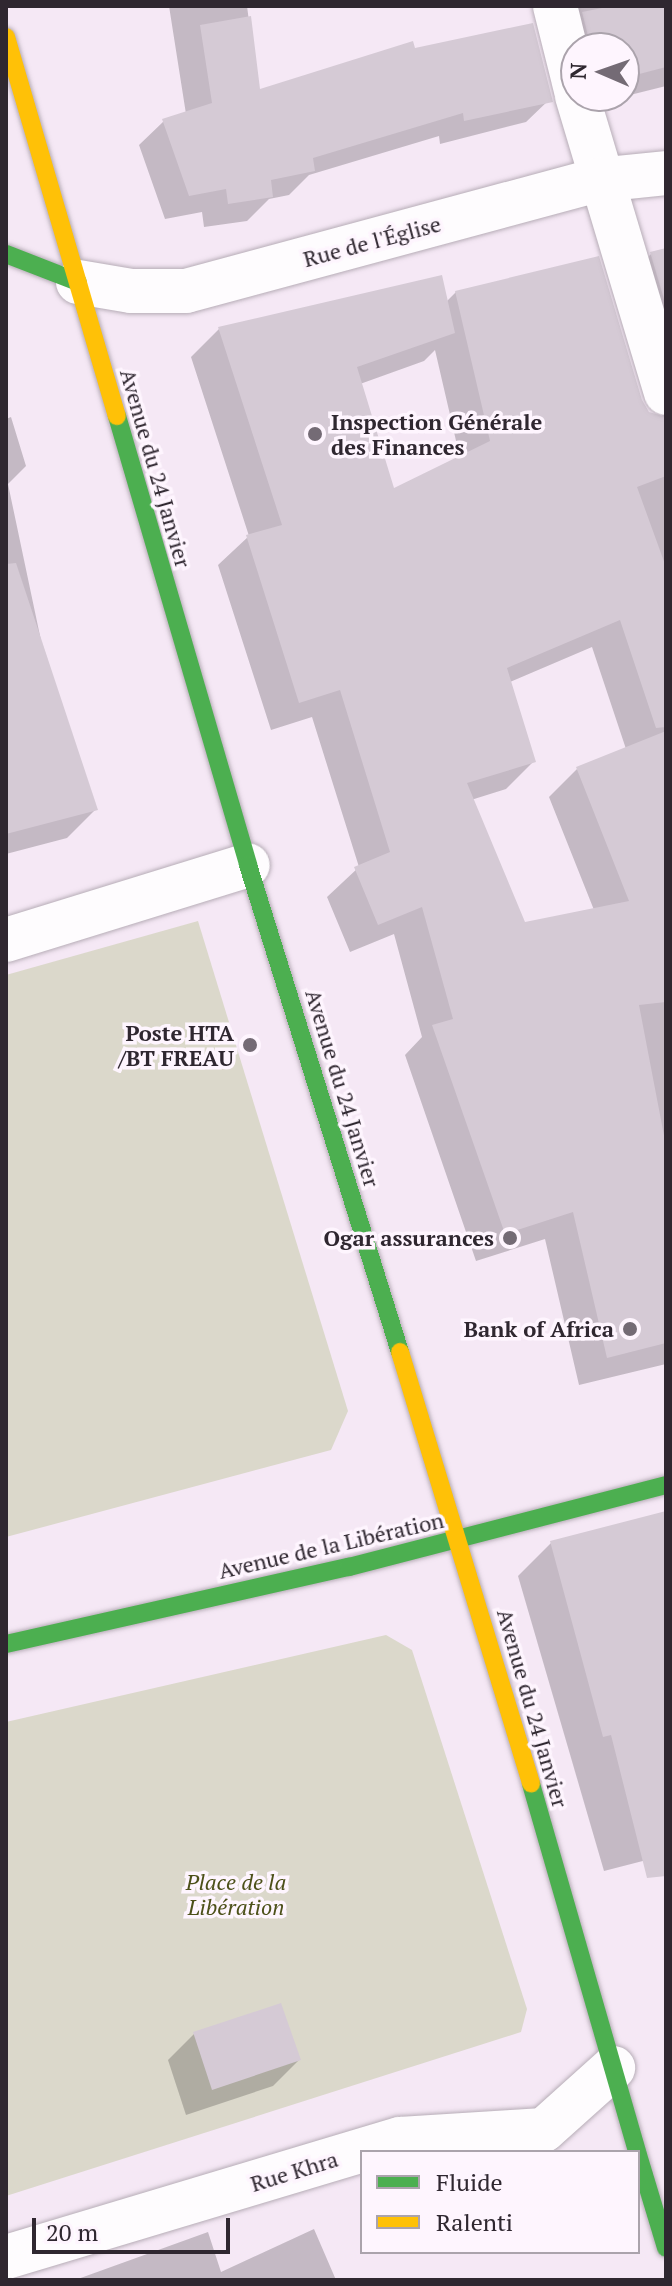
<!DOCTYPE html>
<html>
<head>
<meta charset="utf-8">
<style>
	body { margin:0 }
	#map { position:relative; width:672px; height:2286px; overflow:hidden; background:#f5e8f5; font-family:"PT Serif",serif }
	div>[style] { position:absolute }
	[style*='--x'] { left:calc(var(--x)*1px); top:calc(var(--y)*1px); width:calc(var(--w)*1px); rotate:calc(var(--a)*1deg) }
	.green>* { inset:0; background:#dbd8cb }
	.shadow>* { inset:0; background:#0003 }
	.building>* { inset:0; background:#d5cad5 }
	.roads { filter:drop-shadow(0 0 2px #b7adb7) drop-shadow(0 0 2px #b7adb7) }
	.street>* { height:44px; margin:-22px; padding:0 22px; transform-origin:22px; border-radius:22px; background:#fefcfe }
	.fast>* { height:18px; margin:-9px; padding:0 9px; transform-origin:9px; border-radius:9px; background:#4caf50 }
	.slow>* { height:18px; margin:-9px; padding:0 9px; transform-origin:9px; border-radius:9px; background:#ffc107 }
	.dots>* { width:22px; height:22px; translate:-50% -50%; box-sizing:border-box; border:4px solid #fef5fe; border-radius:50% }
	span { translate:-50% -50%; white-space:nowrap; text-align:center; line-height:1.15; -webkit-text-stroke:7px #fef5fe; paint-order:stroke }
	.street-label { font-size:22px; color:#2f2730 }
	.poi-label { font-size:22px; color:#2f2730; font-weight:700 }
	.left { translate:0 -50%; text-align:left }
	.right { translate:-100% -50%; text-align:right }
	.park-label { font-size:22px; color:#4c5019; font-style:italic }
	.frame { position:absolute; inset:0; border:8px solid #2f2730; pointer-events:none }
	.legend { position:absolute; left:360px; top:2150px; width:280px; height:104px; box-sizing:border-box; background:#fef5fe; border:2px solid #aba3ac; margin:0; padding:10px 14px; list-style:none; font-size:24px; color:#2f2730 }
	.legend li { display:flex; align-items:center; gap:16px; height:40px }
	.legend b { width:40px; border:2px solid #aba3ac }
	.north { position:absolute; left:560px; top:32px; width:80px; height:80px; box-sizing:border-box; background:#fef5fe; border:2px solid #aba3ac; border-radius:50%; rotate:272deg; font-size:22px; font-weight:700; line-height:32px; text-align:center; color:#2f2730 }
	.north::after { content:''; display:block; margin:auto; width:28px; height:36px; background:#746b75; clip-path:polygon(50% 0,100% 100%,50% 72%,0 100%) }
	.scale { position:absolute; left:32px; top:2218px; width:198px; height:36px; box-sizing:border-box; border:4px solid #2f2730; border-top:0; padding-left:10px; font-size:24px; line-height:28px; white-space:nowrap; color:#2f2730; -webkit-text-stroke:6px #fef5fe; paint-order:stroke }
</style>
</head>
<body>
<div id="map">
	<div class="green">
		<i style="clip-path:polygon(198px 921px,348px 1411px,331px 1450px,6px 1537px,6px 975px)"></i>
		<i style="clip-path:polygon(386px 1635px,412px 1650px,527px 2009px,521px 2032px,6px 2196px,6px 1722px)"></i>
	</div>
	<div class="shadow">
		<i style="clip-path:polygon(169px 6px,247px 6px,258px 91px,414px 50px,551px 98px,526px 122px,440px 144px,439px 136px,309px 175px,289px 195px,269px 199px,247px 221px,204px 227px,202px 212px,165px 219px,139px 145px,164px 121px,186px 114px)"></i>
		<i style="clip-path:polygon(evenodd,563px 6px,666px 6px,666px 86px,574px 109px,563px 6px,576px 48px,624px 48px,624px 96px,576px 96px,576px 48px)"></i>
		<i style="clip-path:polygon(evenodd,666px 251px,666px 1364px,579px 1385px,545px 1239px,476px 1261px,405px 1055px,422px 1037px,394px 934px,350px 952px,327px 897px,359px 867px,312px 717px,271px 730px,218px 565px,249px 536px,191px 357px,219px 329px,446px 302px,456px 292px,641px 402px,648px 413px,663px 417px,623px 282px,651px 254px,666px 251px,435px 350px,460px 458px,393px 491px,360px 384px,424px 361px,435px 350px,666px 251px,592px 647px,626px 749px,577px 769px,549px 797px,594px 910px,523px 924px,471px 800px,506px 789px,534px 761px,510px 682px,592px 647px)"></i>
		<i style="clip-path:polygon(11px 417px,26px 466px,8px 484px,43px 650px,95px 810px,67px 838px,6px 854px,6px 419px)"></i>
		<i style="clip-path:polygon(666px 1513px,666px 1855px,604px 1871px,518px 1576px,551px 1543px)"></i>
		<i style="clip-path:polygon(194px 2034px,299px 2060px,273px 2086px,186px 2115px,168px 2060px)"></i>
		<i style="clip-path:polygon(314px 2229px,336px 2280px,75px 2280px,208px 2232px,221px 2272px)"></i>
	</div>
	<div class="building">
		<i style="clip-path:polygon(612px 6px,666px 6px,666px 67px,624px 78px,624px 48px,591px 48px,582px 12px)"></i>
		<i style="clip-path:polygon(251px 16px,260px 89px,413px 41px,415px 48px,533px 23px,553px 102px,464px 121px,463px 113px,313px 158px,315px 171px,271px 180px,273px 197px,228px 204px,226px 189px,189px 196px,162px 119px,212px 103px,200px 25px)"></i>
		<i style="clip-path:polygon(666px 248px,666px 306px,650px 252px)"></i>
		<i style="clip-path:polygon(599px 256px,642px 400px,649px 412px,666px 417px,666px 476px,637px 487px,666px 567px,666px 727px,656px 728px,620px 620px,507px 668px,536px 762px,467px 783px,525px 922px,629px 901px,576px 767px,666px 731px,666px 1002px,639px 1005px,666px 1146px,666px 1343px,607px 1358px,573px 1212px,505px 1234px,432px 1025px,453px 1019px,422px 907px,378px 925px,354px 867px,390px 852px,340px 690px,299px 703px,246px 535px,282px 525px,218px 327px,442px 275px,455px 333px,357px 367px,394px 488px,490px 441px,455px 291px)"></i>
		<i style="clip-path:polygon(16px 563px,98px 810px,6px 834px,6px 564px)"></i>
		<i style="clip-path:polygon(666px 1511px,666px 1876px,647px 1878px,611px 1735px,603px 1737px,550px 1541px)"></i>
		<i style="clip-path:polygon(281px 2003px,301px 2060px,212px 2090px,193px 2032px)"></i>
	</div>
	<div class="roads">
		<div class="street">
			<i style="--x:555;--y:6;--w:87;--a:76"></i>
			<i style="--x:577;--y:96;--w:310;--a:73.3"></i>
			<i style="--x:78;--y:282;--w:54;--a:9.6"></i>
			<i style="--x:131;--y:291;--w:55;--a:0"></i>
			<i style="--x:186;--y:291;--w:427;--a:-15.1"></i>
			<i style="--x:598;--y:180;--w:68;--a:-5.9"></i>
			<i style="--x:6;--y:940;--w:253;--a:-17.2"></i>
			<i style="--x:6;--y:2257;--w:411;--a:-16.7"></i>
			<i style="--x:400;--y:2139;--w:144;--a:-3.6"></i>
			<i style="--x:544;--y:2130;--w:93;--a:-41.9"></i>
		</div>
		<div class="fast">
			<i style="--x:6;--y:254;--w:77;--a:21.3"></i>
			<i style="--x:117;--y:416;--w:468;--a:73.7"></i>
			<i style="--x:248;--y:865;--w:510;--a:72.67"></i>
			<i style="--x:6;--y:1644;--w:352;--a:-12.7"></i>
			<i style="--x:349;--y:1567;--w:327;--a:-14.5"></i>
			<i style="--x:531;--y:1784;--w:383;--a:73.9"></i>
			<i style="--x:638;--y:2155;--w:97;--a:73.2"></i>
		</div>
		<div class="slow">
			<i style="--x:6;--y:37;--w:395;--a:73.7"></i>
			<i style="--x:400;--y:1352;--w:451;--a:73.1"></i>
		</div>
	</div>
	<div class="dots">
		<i style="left:315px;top:434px;background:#746b75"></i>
		<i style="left:250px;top:1045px;background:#746b75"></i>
		<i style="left:510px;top:1238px;background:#746b75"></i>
		<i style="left:630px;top:1329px;background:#746b75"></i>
	</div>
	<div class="street-label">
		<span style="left:372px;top:241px;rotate:-15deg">Rue de l'Église</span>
		<span style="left:156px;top:468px;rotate:74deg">Avenue du 24 Janvier</span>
		<span style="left:343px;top:1088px;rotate:73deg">Avenue du 24 Janvier</span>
		<span style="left:331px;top:1545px;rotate:-13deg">Avenue de la Libération</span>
		<span style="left:533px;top:1708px;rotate:74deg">Avenue du 24 Janvier</span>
		<span style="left:294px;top:2171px;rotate:-17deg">Rue Khra</span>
	</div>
	<div class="poi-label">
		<span class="left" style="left:331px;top:434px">Inspection Générale<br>des Finances</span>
		<span class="right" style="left:234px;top:1045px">Poste HTA<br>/BT FREAU</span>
		<span class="right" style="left:494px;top:1238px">Ogar assurances</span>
		<span class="right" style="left:614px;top:1329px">Bank of Africa</span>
	</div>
	<div class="park-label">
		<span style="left:236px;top:1894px">Place de la<br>Libération</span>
	</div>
	<div class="frame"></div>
	<ul class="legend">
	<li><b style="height:10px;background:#4caf50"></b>Fluide</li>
	<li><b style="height:10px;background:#ffc107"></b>Ralenti</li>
	</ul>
	<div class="north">N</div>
	<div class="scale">20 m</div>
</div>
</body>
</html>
